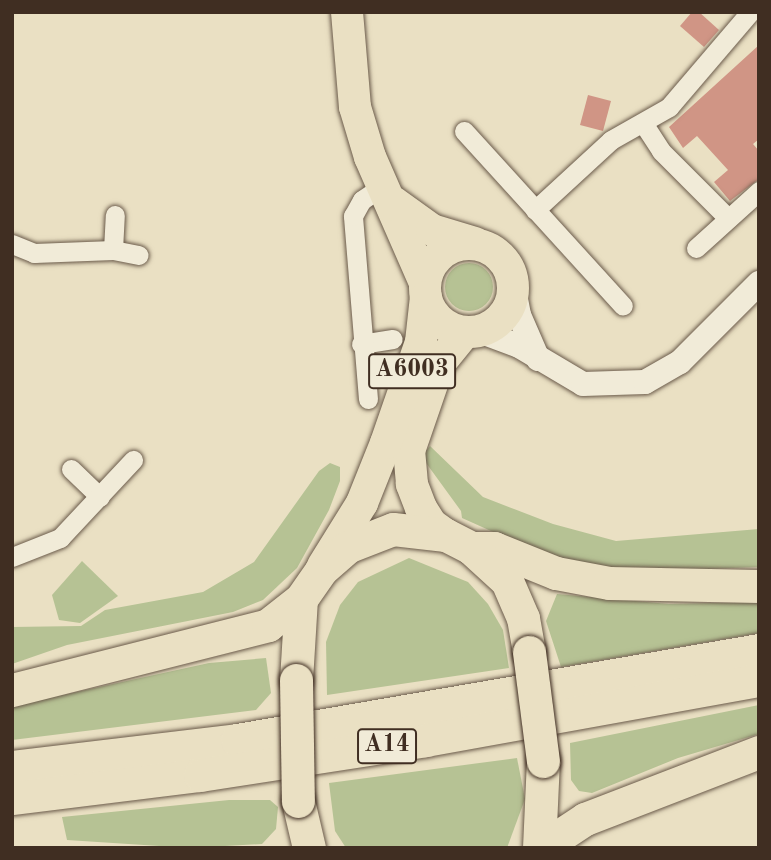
<!DOCTYPE html>
<html>
<head>
<meta charset="utf-8">
<style>
	body { margin:0 }
	#map { position:relative; width:771px; height:860px; overflow:hidden; background:#eae0c3; font-family:"Old Standard TT",serif }
	div>[style] { position:absolute }
	[style*='--x'] { left:calc(var(--x)*1px); top:calc(var(--y)*1px); width:calc(var(--w)*1px); rotate:calc(var(--a)*1deg) }
	.green>* { inset:0; background:#b6c294 }
	.round { border-radius:50% }
	.building>* { inset:0; background:#d09585 }
	.roads { filter:drop-shadow(0 0 2px #6a5a4a) drop-shadow(0 0 2px #6a5a4a) }
	.minor>* { height:19px; margin:-9.5px; padding:0 9.5px; transform-origin:9.5px; border-radius:9.5px; background:#f1ebd8 }
	.tertiary>* { height:24px; margin:-12px; padding:0 12px; transform-origin:12px; border-radius:12px; background:#f1ebd8 }
	.primary>* { height:32px; margin:-16px; padding:0 16px; transform-origin:16px; border-radius:16px; background:#eae0c3 }
	.primary>.ring { margin:-16px; padding:0; box-sizing:content-box; background:none; border:32px solid #eae0c3; border-radius:50% }
	.trunk>* { height:33px; margin:-16.5px; padding:0 16.5px; transform-origin:16.5px; border-radius:16.5px; background:#eae0c3 }
	.bridges { filter:drop-shadow(0 0 2px #402e22) drop-shadow(0 0 2px #402e22) }
	.trunk-bridge>* { height:33px; margin:-16.5px; padding:0 16.5px; transform-origin:16.5px; border-radius:16.5px; background:#eae0c3 }
	span { translate:-50% -50%; white-space:nowrap; text-align:center; line-height:1.15; -webkit-text-stroke:5px #f1ebd8; paint-order:stroke }
	.shield-label span { padding:2px 5px; background:#f1ebd8; border:2px solid; border-radius:5px; -webkit-text-stroke-width:0 }
	.shield-label { font-size:24px; color:#402e22; font-weight:700 }
	.frame { position:absolute; inset:0; border:14px solid #402e22; pointer-events:none }
</style>
</head>
<body>
<div id="map">
	<div class="green">
		<i class="round" style="left:445px;top:263px;width:48px;height:48px"></i>
		<i style="clip-path:polygon(430px 446px,483px 497px,553px 524px,616px 541px,759px 529px,759px 567px,625px 572px,551px 558px,462px 518px,461px 511px,421px 456px)"></i>
		<i style="clip-path:polygon(330px 463px,340px 467px,340px 481px,329px 510px,297px 568px,263px 600px,233px 612px,67px 645px,12px 664px,12px 627px,81px 626px,105px 610px,203px 592px,254px 562px,319px 471px)"></i>
		<i style="clip-path:polygon(409px 558px,468px 582px,488px 604px,503px 630px,509px 668px,327px 695px,326px 642px,340px 605px,358px 582px)"></i>
		<i style="clip-path:polygon(82px 561px,118px 596px,80px 623px,59px 620px,52px 595px)"></i>
		<i style="clip-path:polygon(557px 594px,669px 604px,759px 602px,759px 633px,561px 667px,546px 621px)"></i>
		<i style="clip-path:polygon(266px 658px,271px 693px,256px 710px,12px 740px,12px 706px,209px 663px)"></i>
		<i style="clip-path:polygon(759px 705px,759px 734px,678px 758px,592px 793px,579px 791px,571px 780px,570px 743px)"></i>
		<i style="clip-path:polygon(517px 758px,525px 799px,507px 848px,346px 848px,335px 831px,329px 783px)"></i>
		<i style="clip-path:polygon(229px 800px,270px 800px,278px 807px,276px 829px,262px 844px,190px 848px,67px 840px,62px 817px)"></i>
	</div>
	<div class="building">
		<i style="clip-path:polygon(692px 12px,699px 12px,719px 30px,704px 47px,680px 26px)"></i>
		<i style="clip-path:polygon(759px 45px,759px 139px,753px 144px,759px 151px,759px 179px,730px 201px,714px 182px,728px 170px,697px 136px,683px 148px,669px 127px)"></i>
		<i style="clip-path:polygon(588px 95px,611px 101px,603px 131px,580px 125px)"></i>
	</div>
	<div class="roads">
		<div class="minor">
			<i style="--x:643;--y:123;--w:33;--a:57"></i>
			<i style="--x:661;--y:151;--w:95;--a:45"></i>
			<i style="--x:464;--y:131;--w:236;--a:47.7"></i>
			<i style="--x:535;--y:210;--w:103;--a:-42.6"></i>
			<i style="--x:611;--y:140;--w:67;--a:-29.6"></i>
			<i style="--x:669;--y:107;--w:125;--a:-49.5"></i>
			<i style="--x:12;--y:244;--w:24;--a:22"></i>
			<i style="--x:34;--y:253;--w:79;--a:-2.2"></i>
			<i style="--x:113;--y:250;--w:26;--a:11"></i>
			<i style="--x:696;--y:248;--w:85;--a:-42.1"></i>
			<i style="--x:113;--y:250;--w:35;--a:-87"></i>
			<i style="--x:361;--y:344;--w:32;--a:-9"></i>
			<i style="--x:368;--y:399;--w:184;--a:-94.7"></i>
			<i style="--x:353;--y:216;--w:18;--a:-61"></i>
			<i style="--x:362;--y:200;--w:27;--a:-34"></i>
			<i style="--x:71;--y:469;--w:40;--a:44"></i>
			<i style="--x:12;--y:557;--w:52;--a:-21.6"></i>
			<i style="--x:60;--y:538;--w:107;--a:-46.9"></i>
		</div>
		<div class="tertiary">
			<i style="--x:514;--y:289;--w:26;--a:79"></i>
			<i style="--x:519;--y:315;--w:48;--a:66.6"></i>
			<i style="--x:479;--y:331;--w:43;--a:20.6"></i>
			<i style="--x:519;--y:346;--w:74;--a:30.7"></i>
			<i style="--x:583;--y:384;--w:62;--a:-1.8"></i>
			<i style="--x:645;--y:382;--w:40;--a:-29.7"></i>
			<i style="--x:680;--y:362;--w:112;--a:-45"></i>
		</div>
		<div class="primary">
			<i style="--x:347;--y:12;--w:95;--a:85.2"></i>
			<i style="--x:355;--y:107;--w:52;--a:73.3"></i>
			<i style="--x:370;--y:157;--w:137;--a:66.4"></i>
			<i style="--x:393;--y:202;--w:48;--a:35.7"></i>
			<i style="--x:432;--y:230;--w:45;--a:16.8"></i>
			<i class="ring" style="left:425px;top:244px;width:56px;height:56px"></i>
			<i style="--x:446;--y:535;--w:19;--a:-144"></i>
			<i style="--x:431;--y:524;--w:19;--a:-122"></i>
			<i style="--x:421;--y:508;--w:26;--a:-111"></i>
			<i style="--x:412;--y:484;--w:33;--a:-95"></i>
			<i style="--x:409;--y:451;--w:92;--a:-71"></i>
			<i style="--x:439;--y:364;--w:41;--a:-50.9"></i>
			<i style="--x:323;--y:566;--w:74;--a:-58.2"></i>
			<i style="--x:362;--y:503;--w:65;--a:-68.2"></i>
			<i style="--x:386;--y:443;--w:107;--a:-70.9"></i>
			<i style="--x:421;--y:342;--w:45;--a:-83.7"></i>
		</div>
		<div class="trunk">
			<i style="--x:471;--y:548;--w:23;--a:0"></i>
			<i style="--x:494;--y:548;--w:67;--a:22"></i>
			<i style="--x:556;--y:573;--w:54;--a:10.7"></i>
			<i style="--x:609;--y:583;--w:150;--a:1.1"></i>
			<i style="--x:296;--y:680;--w:81;--a:-86.5"></i>
			<i style="--x:12;--y:690;--w:264;--a:-14.2"></i>
			<i style="--x:268;--y:625;--w:42;--a:-38.2"></i>
			<i style="--x:301;--y:599;--w:35;--a:-55"></i>
			<i style="--x:321;--y:570;--w:35;--a:-41"></i>
			<i style="--x:347;--y:547;--w:49;--a:-21.4"></i>
			<i style="--x:393;--y:529;--w:53;--a:6.5"></i>
			<i style="--x:446;--y:535;--w:28;--a:27"></i>
			<i style="--x:471;--y:548;--w:49;--a:42.5"></i>
			<i style="--x:507;--y:581;--w:40;--a:66.6"></i>
			<i style="--x:523;--y:618;--w:35;--a:80"></i>
			<i style="--x:12;--y:767;--w:227;--a:-6.8"></i>
			<i style="--x:237;--y:740;--w:530;--a:-9.78"></i>
			<i style="--x:12;--y:798;--w:189;--a:-7"></i>
			<i style="--x:200;--y:775;--w:228;--a:-8.8"></i>
			<i style="--x:425;--y:740;--w:339;--a:-10.2"></i>
			<i style="--x:298;--y:801;--w:48;--a:76.8"></i>
			<i style="--x:539;--y:848;--w:87;--a:-87.4"></i>
			<i style="--x:541;--y:848;--w:53;--a:-33.4"></i>
			<i style="--x:585;--y:819;--w:186;--a:-21.1"></i>
		</div>
	</div>
	<div class="bridges">
		<div class="trunk-bridge">
			<i style="--x:529;--y:652;--w:110;--a:82.7"></i>
			<i style="--x:296;--y:680;--w:121;--a:89.1"></i>
		</div>
	</div>
	<div class="shield-label">
		<span style="left:412px;top:371px">A6003</span>
		<span style="left:387px;top:746px">A14</span>
	</div>
	<div class="frame"></div>
</div>
</body>
</html>
